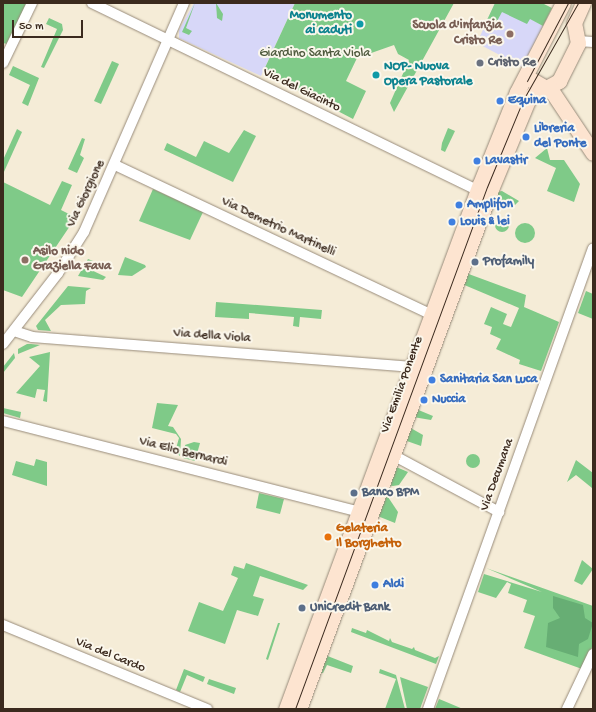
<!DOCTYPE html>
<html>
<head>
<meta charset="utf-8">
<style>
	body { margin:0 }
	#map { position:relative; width:596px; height:712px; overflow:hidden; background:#f5ecd7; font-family:"Gochi Hand",sans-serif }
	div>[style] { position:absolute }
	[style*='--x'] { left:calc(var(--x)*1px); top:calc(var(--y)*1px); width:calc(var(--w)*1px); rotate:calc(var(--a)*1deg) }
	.built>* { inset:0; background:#d7d7f8 }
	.green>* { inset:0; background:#7fca88 }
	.round { border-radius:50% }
	.forest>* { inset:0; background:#67ae74 }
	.roads { filter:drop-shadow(0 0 1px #988b7a) drop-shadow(0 0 1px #988b7a) }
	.street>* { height:10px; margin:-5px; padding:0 5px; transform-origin:5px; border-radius:5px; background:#fff }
	.secondary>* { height:15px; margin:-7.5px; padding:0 7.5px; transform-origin:7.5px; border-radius:7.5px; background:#fde4d0 }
	.tram>* { height:1px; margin:-0.5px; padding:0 0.5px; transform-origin:0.5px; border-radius:0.5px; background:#3b2a1e }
	.dots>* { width:11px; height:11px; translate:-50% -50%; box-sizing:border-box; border:2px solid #fbf7ec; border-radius:50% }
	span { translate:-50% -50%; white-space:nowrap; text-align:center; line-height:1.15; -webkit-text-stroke:4px #fbf7ec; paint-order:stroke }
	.culture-label { font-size:13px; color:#0d838f; font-weight:700 }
	.right { translate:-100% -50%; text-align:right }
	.left { translate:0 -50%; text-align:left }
	.education-label { font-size:13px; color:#785e54; font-weight:700 }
	.park-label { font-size:13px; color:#4f5a3e }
	.worship-label { font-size:13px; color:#5b616d; font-weight:700 }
	.street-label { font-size:13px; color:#3b2a1e }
	.shop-label { font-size:13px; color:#366cbe; font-weight:700 }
	.service-label { font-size:13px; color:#4e5e75; font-weight:700 }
	.food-label { font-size:13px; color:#c56008; font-weight:700 }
	.frame { position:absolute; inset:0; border:4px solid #3b2a1e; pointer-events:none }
	.scale { position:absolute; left:12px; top:20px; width:71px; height:18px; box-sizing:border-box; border:2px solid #3b2a1e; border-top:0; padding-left:5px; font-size:12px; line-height:14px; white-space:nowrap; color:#3b2a1e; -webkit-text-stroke:3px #fbf7ec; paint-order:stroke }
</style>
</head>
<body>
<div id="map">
	<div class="built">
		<i style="clip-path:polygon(194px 3px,295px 3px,261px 76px,179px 38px,179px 30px)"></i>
		<i style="clip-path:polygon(495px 3px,503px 3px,543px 26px,522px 67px,477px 43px)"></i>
	</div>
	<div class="green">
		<i style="clip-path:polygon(3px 3px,27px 3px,7px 44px,3px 43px)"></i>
		<i style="clip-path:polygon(195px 3px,186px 28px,192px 31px,189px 35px,182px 32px)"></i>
		<i style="clip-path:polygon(216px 3px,223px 14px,222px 21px,217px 18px)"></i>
		<i style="clip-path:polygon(295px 3px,454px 3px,394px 112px,390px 103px,409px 60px,398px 54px,394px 45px,357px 58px,346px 81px,366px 91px,353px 119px,263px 72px)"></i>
		<i style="clip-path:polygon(495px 3px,542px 3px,552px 8px,543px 26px,530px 19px,527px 24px,502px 12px,496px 23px,487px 20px)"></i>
		<i style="clip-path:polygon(49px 18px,62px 24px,63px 30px,44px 68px,41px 67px,57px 29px,46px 24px)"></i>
		<i style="clip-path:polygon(112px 61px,119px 64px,101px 104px,94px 101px)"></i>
		<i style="clip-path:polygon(13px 66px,39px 78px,28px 106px,22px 103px,30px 85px,9px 75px)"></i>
		<i style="clip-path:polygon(448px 128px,455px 131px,445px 152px,441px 150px,442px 143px)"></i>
		<i style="clip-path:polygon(17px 129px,22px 132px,3px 174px,3px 160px)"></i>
		<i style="clip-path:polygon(244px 130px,256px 136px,233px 182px,164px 150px,167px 143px,196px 157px,204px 141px,229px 153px)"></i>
		<i style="clip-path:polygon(82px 138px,85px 139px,80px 155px,84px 158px,77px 173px,68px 169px)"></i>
		<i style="clip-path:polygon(547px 148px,550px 160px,564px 160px,580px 184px,574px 202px,547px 191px,556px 168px,535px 158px)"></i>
		<i style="clip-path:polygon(62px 181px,72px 185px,61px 210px,75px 217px,74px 220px,22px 297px,3px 290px,3px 182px,50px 205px)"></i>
		<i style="clip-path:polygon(153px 189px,203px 212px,190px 240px,139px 221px)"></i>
		<i style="clip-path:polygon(502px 191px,519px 201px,515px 205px,500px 199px,489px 212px,497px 192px)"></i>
		<i class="round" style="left:495px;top:218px;width:14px;height:14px"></i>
		<i class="round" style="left:515px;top:223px;width:20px;height:20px"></i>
		<i style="clip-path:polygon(125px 257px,145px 265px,146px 267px,132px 276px,118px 275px)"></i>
		<i style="clip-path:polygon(88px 259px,93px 261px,89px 269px,106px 277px,103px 280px,78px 276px)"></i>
		<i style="clip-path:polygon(466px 273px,526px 295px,524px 307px,559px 322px,541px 371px,519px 364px,520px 360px,496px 349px,501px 339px,490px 334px,492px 327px,484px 324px,491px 307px,507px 314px,503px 324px,511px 327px,519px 308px,462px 284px)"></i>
		<i style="clip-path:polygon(68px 286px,91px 288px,86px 291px,85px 304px,61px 305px,45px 320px,51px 331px,38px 330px,36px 326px)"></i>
		<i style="clip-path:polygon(586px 291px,593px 294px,593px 319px,578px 313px)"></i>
		<i style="clip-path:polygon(216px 302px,322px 310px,321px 319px,300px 317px,299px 327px,293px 326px,294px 317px,249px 313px,249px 319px,215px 317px)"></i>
		<i style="clip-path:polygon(27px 344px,31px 344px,40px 345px,18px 354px,18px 349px)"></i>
		<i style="clip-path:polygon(50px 352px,47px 402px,43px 401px,45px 390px,37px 389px,35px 398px,16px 393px,40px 366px,29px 357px)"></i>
		<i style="clip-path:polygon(14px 353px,15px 358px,3px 373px,3px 367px)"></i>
		<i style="clip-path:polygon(157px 403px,178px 405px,168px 426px,173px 427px,181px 439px,180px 456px,175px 452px,179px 438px,176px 434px,152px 428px)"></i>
		<i style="clip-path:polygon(3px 408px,21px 412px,20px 418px,3px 413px)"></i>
		<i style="clip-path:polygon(416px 409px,433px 416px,431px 420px,413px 417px)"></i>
		<i style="clip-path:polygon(409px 427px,423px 435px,421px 446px,404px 440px)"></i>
		<i style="clip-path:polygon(194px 442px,200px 443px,195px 461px,183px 458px,185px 445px)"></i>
		<i class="round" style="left:466px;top:454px;width:14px;height:14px"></i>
		<i style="clip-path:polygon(36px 459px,47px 462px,47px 486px,12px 475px,16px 461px,34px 466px)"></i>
		<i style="clip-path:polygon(576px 460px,593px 473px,592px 488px,576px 475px,567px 482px)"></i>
		<i style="clip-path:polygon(394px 466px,408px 472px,399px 485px,393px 486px,387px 485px)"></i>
		<i style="clip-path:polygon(384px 491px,398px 512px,395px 523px,375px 515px)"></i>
		<i style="clip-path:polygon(259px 493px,284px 499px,280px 514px,256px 508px)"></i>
		<i style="clip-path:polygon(582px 560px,593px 569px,582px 585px,574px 581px)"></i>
		<i style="clip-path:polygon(246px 563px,308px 585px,303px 590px,260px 576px,253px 596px,264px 599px,258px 616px,237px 610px,225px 644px,188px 631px,199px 602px,223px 611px,238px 578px,231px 575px,234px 566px,244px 569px)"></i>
		<i style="clip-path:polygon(486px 568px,593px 606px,593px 645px,582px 669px,524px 648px,535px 616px,523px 612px,527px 600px,508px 593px,511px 584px,507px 582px,496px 598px,478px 592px,484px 574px,542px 592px)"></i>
		<i style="clip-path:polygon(278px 623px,280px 623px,268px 660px,266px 659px)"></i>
		<i style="clip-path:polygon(352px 628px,366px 633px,367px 630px,389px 641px,390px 638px,392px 642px,412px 649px,414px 647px,415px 650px,435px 658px,439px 656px,436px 664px,351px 632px)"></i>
		<i style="clip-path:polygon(325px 655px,353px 666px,351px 673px,327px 665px,323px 673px,318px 673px)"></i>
		<i style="clip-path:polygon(184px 669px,205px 677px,203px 682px,187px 675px,180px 692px,176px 690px)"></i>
		<i style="clip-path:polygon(380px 669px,396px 675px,405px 709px,385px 709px,396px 679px,379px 673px)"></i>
		<i style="clip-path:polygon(400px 677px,428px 687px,420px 709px,407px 709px)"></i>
		<i style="clip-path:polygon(209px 679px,236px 688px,234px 694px,207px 684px)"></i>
		<i style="clip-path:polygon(439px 699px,444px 701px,463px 709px,435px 709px)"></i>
	</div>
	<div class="forest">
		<i style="clip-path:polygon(553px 596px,583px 605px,585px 618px,593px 623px,588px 639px,579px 644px,578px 657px,546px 647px,548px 623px,560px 618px,553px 608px)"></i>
	</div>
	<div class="roads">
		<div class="street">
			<i style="--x:92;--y:3;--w:428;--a:25.9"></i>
			<i style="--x:578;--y:41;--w:15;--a:4"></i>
			<i style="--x:3;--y:63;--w:67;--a:-64.2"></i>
			<i style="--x:115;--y:165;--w:348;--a:25.3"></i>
			<i style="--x:14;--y:331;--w:19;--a:18"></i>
			<i style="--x:32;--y:337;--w:379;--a:4.5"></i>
			<i style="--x:3;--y:344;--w:90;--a:-52.2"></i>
			<i style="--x:58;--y:273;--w:49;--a:-57.6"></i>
			<i style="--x:84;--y:232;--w:250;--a:-66.4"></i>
			<i style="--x:3;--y:421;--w:365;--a:14.3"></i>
			<i style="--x:391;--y:454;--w:123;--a:28.2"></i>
			<i style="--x:3;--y:625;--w:221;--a:22.4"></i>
			<i style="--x:428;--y:709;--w:489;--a:-70.3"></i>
			<i style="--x:567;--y:709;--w:61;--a:-64.7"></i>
		</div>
		<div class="secondary">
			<i style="--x:532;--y:80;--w:16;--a:30"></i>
			<i style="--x:546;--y:88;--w:15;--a:-28"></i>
			<i style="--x:559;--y:81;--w:42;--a:-63.4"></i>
			<i style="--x:578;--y:43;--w:20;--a:-101"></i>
			<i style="--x:574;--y:23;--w:22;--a:-66"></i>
			<i style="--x:549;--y:87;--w:79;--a:56.3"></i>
			<i style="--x:286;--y:709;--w:560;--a:-69.72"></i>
			<i style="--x:480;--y:184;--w:99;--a:-68.1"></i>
			<i style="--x:517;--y:92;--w:100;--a:-62.7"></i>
			<i style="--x:299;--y:709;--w:554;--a:-69.73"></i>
			<i style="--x:491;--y:189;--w:96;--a:-67.4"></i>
			<i style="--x:528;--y:100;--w:18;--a:-52"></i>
		</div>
	</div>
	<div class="tram">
		<i style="--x:527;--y:81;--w:88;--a:-62.3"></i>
		<i style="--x:295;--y:709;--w:556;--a:-69.81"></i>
		<i style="--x:487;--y:187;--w:94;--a:-67.5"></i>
		<i style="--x:523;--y:100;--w:112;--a:-60.4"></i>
	</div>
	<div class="dots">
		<i style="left:360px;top:24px;background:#0f9aa8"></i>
		<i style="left:510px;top:34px;background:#8d6e63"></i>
		<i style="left:480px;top:63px;background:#6b7280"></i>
		<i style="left:376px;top:75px;background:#0f9aa8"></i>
		<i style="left:500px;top:101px;background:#3f7fe0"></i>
		<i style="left:526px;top:137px;background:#3f7fe0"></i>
		<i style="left:477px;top:161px;background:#3f7fe0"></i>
		<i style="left:459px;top:205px;background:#3f7fe0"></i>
		<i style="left:452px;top:222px;background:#3f7fe0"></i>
		<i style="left:25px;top:260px;background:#8d6e63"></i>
		<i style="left:475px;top:262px;background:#5c6f8a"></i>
		<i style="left:432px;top:380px;background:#3f7fe0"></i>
		<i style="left:424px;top:400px;background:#3f7fe0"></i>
		<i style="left:354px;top:493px;background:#5c6f8a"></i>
		<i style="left:328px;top:537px;background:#e8710a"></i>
		<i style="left:375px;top:585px;background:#3f7fe0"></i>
		<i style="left:302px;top:608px;background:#5c6f8a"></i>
	</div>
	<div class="culture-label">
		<span class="right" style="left:352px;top:24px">Monumento<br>ai caduti</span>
		<span class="left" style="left:384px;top:75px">NOP- Nuova<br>Opera Pastorale</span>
	</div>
	<div class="education-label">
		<span class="right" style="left:502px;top:34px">Scuola d'infanzia<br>Cristo Re</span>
		<span class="left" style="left:33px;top:260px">Asilo nido<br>Graziella Fava</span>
	</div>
	<div class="park-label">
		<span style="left:315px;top:54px">Giardino Santa Viola</span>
	</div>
	<div class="worship-label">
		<span class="left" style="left:488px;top:63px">Cristo Re</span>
	</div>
	<div class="street-label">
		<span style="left:301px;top:91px;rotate:26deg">Via del Giacinto</span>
		<span style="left:87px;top:194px;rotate:-65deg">Via Giorgione</span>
		<span style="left:278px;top:228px;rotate:25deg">Via Demetrio Martinelli</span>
		<span style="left:212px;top:337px;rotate:4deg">Via della Viola</span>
		<span style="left:403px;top:385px;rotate:-70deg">Via Emilia Ponente</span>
		<span style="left:183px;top:453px;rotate:14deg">Via Elio Bernardi</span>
		<span style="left:498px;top:475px;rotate:-70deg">Via Decumana</span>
		<span style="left:110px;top:656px;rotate:22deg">Via del Cardo</span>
	</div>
	<div class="shop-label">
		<span class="left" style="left:508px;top:101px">Equina</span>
		<span class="left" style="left:534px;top:137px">Libreria<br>del Ponte</span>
		<span class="left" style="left:485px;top:161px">Lavastir</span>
		<span class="left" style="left:467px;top:205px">Amplifon</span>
		<span class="left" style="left:460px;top:222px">Louis &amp; lei</span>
		<span class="left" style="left:440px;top:380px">Sanitaria San Luca</span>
		<span class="left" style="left:432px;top:400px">Nuccia</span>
		<span class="left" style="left:383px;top:585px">Aldi</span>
	</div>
	<div class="service-label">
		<span class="left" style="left:483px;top:262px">Profamily</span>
		<span class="left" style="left:362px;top:493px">Banco BPM</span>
		<span class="left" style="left:310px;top:608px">UniCredit Bank</span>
	</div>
	<div class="food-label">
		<span class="left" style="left:336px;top:537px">Gelateria<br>Il Borghetto</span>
	</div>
	<div class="frame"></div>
	<div class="scale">50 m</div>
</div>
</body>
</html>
